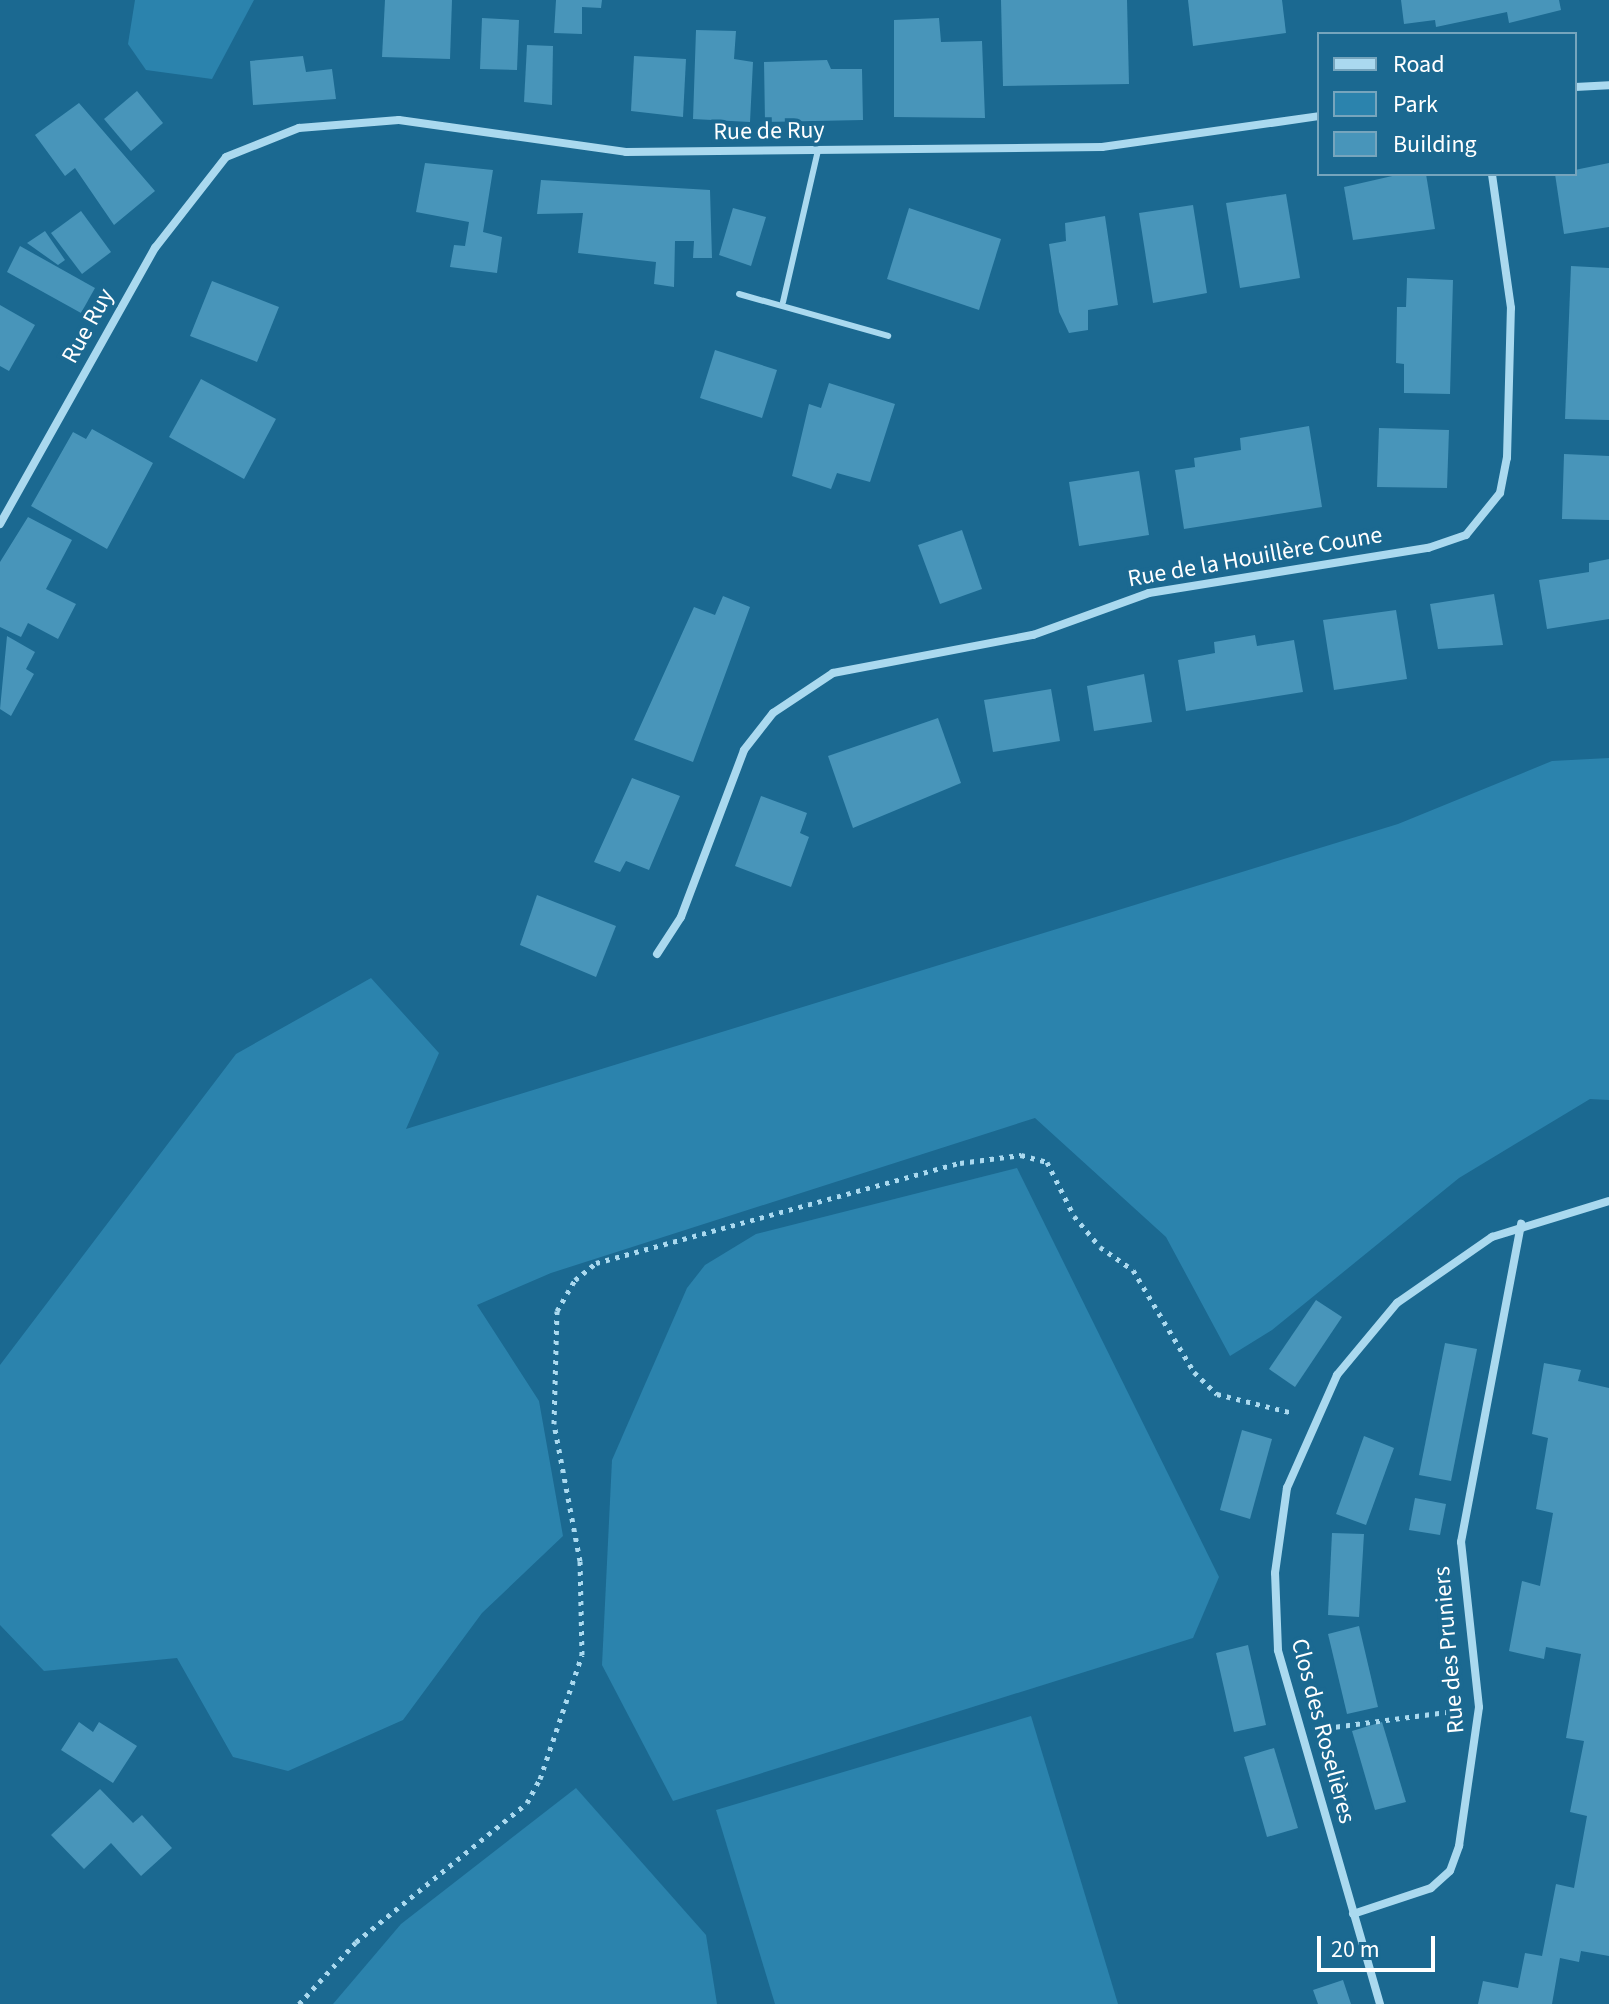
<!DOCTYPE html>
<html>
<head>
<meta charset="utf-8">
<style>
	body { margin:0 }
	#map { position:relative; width:1609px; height:2004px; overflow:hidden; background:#1b6991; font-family:"Source Sans 3",sans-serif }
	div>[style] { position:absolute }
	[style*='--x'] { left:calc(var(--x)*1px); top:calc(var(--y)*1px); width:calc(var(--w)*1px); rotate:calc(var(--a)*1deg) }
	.green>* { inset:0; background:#2b83ad }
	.building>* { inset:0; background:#4895ba }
	.path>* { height:5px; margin-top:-2.5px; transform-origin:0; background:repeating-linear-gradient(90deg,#aad9ef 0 4px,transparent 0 10px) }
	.service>* { height:6px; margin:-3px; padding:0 3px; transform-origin:3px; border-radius:3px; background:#aad9ef }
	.minor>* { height:8px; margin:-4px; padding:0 4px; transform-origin:4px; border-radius:4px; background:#aad9ef }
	span { translate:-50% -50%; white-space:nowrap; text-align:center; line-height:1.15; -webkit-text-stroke:8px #1b6991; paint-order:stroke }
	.street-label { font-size:24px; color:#fff }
	.legend { position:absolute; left:1317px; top:32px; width:260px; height:144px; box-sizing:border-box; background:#1b6991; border:2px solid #76a5bd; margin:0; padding:10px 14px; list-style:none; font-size:24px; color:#fff }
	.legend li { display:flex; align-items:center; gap:16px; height:40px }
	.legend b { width:40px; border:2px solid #76a5bd }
	.scale { position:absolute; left:1317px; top:1936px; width:118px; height:36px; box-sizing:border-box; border:4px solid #fff; border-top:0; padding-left:10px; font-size:24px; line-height:28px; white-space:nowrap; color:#fff; -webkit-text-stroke:6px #1b6991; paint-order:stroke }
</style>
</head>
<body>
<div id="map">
	<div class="green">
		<i style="clip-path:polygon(135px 0,254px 0,212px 79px,146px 70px,128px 44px)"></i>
		<i style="clip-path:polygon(1609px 758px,1609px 1100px,1590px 1099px,1459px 1178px,1272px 1330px,1230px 1356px,1166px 1237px,1035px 1118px,551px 1273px,477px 1305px,539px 1401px,563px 1536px,482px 1613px,403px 1720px,288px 1771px,233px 1757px,177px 1658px,44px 1671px,0 1625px,0 1365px,236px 1054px,371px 978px,439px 1053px,406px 1129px,1398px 824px,1552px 761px)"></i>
		<i style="clip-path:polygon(1017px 1168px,1219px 1577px,1193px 1638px,673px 1801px,602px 1665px,612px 1460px,687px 1288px,705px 1265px,756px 1234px)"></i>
		<i style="clip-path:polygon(1031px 1716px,1118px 2004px,775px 2004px,716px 1810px)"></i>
		<i style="clip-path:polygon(576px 1788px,706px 1935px,717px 2004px,333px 2004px,401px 1924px)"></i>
	</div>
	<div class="building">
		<i style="clip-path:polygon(385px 0,452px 0,450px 59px,382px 57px)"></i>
		<i style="clip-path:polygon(556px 0,602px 0,601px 8px,582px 7px,582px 34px,554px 33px)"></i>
		<i style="clip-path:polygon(1001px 0,1127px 0,1129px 84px,1003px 86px)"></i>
		<i style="clip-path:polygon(1188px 0,1282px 0,1286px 33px,1193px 46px)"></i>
		<i style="clip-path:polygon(1401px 0,1559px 0,1561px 10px,1509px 23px,1507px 12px,1436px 27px,1435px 20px,1404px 24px)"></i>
		<i style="clip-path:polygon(482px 18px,519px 20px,517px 70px,480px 69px)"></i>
		<i style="clip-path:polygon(939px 18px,941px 42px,982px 41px,985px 118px,894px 117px,894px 20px)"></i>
		<i style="clip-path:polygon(696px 30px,736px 31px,734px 59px,753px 62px,750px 122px,693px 119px)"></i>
		<i style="clip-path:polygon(527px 45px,553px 46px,552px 105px,524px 102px)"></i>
		<i style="clip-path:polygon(303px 56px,306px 72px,332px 69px,336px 99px,253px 105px,250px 61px)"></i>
		<i style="clip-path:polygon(634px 56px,686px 59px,683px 117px,631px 111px)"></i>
		<i style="clip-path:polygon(827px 60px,831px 69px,862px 69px,863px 120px,765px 122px,764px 62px)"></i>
		<i style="clip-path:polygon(137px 91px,163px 123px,131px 151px,104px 119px)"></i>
		<i style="clip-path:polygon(79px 103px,155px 191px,114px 225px,75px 168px,65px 176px,35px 135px)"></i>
		<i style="clip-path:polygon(425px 163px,493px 170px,483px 232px,502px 237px,497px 273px,450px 267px,454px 245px,465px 246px,469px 222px,416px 212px)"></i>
		<i style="clip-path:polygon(1609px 163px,1609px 227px,1564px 234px,1555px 174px)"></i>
		<i style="clip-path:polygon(1401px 174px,1426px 174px,1435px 229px,1353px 240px,1344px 187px)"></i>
		<i style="clip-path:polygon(541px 180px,710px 190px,712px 258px,693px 258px,694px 241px,675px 241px,674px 287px,654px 284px,656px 262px,578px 253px,583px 213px,537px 214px)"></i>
		<i style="clip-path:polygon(1286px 194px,1300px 278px,1240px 288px,1226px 203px)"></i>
		<i style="clip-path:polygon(1193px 205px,1207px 293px,1153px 303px,1139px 213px)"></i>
		<i style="clip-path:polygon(733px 208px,766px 217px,751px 266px,719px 255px)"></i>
		<i style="clip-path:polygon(909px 208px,1001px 239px,979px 310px,887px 279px)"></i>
		<i style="clip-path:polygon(81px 211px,111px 252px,82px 274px,51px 233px)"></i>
		<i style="clip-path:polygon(1105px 216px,1118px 305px,1088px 310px,1088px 330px,1069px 333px,1059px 312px,1049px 244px,1066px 241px,1065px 223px)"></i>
		<i style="clip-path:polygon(45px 231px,65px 260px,58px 265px,27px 243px)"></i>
		<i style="clip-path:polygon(20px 246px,95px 288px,81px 313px,7px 272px)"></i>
		<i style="clip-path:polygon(1571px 266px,1609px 268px,1609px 420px,1565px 419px)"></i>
		<i style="clip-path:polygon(1407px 278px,1453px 280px,1450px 394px,1404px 393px,1404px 364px,1396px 363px,1397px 307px,1406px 307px)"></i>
		<i style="clip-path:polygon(212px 281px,279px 307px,257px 362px,190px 336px)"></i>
		<i style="clip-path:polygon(0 305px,35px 325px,9px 371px,0 366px)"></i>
		<i style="clip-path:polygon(715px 350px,777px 370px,762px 418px,700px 398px)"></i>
		<i style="clip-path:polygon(201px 379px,276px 419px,244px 479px,169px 437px)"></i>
		<i style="clip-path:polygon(829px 383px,895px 404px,870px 482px,837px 473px,831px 489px,792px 476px,809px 404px,821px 408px)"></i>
		<i style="clip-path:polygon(1309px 426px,1322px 507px,1184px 529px,1175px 470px,1195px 467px,1194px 458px,1241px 450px,1240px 438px)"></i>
		<i style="clip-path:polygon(1379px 428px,1449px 430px,1447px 488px,1377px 487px)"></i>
		<i style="clip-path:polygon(92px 429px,153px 463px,107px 549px,31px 506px,73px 432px,86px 439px)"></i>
		<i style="clip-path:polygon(1564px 454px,1609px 456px,1609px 520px,1562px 519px)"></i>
		<i style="clip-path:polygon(1139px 471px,1149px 535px,1079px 546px,1069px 482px)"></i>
		<i style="clip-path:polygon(28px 517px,72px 540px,46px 589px,76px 604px,58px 639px,28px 623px,21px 637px,0 627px,0 562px)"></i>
		<i style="clip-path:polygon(962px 530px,982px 589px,940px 604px,918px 545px)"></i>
		<i style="clip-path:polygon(1609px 559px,1609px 619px,1547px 629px,1539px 580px,1589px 572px,1589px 563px)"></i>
		<i style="clip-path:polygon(1494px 594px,1503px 645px,1438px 649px,1430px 604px)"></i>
		<i style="clip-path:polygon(723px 596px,750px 607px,693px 762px,634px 740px,694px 607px,715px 615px)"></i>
		<i style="clip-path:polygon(1396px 610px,1407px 679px,1334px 690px,1323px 620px)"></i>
		<i style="clip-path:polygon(1255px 635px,1257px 646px,1294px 640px,1303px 692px,1186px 711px,1178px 660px,1215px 653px,1214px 642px)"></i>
		<i style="clip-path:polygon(7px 636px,35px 652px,26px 669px,34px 674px,11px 716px,0 709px)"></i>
		<i style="clip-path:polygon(1144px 674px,1152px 722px,1094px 731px,1087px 686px)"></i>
		<i style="clip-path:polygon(1051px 689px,1060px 741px,993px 752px,984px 700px)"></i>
		<i style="clip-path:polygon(938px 718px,961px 783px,853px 828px,828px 756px)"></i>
		<i style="clip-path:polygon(632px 778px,680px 796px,649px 870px,626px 861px,620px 872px,594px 862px)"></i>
		<i style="clip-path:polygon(761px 796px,807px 813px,800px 833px,809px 837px,791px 887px,735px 866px)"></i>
		<i style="clip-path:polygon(537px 895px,616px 926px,596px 977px,520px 945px)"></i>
		<i style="clip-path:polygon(1316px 1300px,1342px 1317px,1295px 1387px,1269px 1369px)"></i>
		<i style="clip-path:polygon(1445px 1343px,1477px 1349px,1451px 1481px,1419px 1475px)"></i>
		<i style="clip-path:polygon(1544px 1363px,1581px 1370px,1578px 1381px,1609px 1388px,1609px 1956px,1581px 1951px,1579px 1962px,1560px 1958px,1552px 2004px,1478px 2004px,1483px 1981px,1518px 1988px,1525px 1953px,1542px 1956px,1556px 1884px,1574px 1888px,1587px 1816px,1570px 1812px,1584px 1741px,1566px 1738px,1581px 1654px,1546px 1647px,1544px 1659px,1509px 1651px,1522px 1581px,1540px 1586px,1553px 1513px,1536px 1509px,1548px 1438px,1532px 1434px)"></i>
		<i style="clip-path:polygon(1242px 1430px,1272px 1439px,1250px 1519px,1220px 1510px)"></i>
		<i style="clip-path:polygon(1364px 1436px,1394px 1448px,1366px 1525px,1336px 1514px)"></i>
		<i style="clip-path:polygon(1415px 1498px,1446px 1504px,1440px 1535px,1409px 1530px)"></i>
		<i style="clip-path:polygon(1332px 1533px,1364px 1534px,1359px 1617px,1328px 1615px)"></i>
		<i style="clip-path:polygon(1359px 1626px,1378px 1707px,1347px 1714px,1328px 1634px)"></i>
		<i style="clip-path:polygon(1248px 1645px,1266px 1725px,1234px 1732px,1216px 1653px)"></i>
		<i style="clip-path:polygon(79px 1722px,93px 1732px,99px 1722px,137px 1746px,113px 1783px,61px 1750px)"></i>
		<i style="clip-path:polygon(1382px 1722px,1406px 1802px,1375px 1810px,1352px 1731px)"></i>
		<i style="clip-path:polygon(1274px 1748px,1298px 1828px,1267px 1837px,1244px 1757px)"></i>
		<i style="clip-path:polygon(100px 1789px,133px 1823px,142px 1815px,172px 1848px,141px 1876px,111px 1843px,84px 1869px,51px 1835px)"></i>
		<i style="clip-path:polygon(1343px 1980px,1351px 2004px,1318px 2004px,1313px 1990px)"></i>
	</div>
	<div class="path">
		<i style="--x:1326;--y:1728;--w:129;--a:-7.6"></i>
		<i style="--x:299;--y:2004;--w:84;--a:-47.4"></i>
		<i style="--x:356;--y:1942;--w:220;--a:-39.1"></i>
		<i style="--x:527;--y:1803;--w:27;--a:-62"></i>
		<i style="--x:540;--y:1779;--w:131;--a:-71.3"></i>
		<i style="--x:582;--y:1655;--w:94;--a:-91.2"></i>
		<i style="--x:580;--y:1561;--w:139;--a:-100.7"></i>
		<i style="--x:554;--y:1424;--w:113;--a:-88.5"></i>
		<i style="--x:557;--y:1311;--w:36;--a:-60"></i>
		<i style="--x:575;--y:1280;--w:27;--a:-39"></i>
		<i style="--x:596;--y:1263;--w:377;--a:-15.4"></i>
		<i style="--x:960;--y:1163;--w:62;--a:-7.5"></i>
		<i style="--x:1021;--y:1155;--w:27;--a:15"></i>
		<i style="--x:1047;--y:1162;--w:60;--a:63.4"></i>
		<i style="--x:1074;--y:1216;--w:40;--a:50"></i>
		<i style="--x:1100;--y:1247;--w:40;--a:34.9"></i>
		<i style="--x:1133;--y:1270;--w:119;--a:59.1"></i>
		<i style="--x:1194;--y:1372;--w:32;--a:44"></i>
		<i style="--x:1217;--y:1394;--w:78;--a:14"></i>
	</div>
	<div class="service">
		<i style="--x:739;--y:294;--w:155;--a:15.7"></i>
		<i style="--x:783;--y:302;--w:156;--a:-77"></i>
	</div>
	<div class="minor">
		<i style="--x:1575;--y:87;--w:34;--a:-3"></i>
		<i style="--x:0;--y:524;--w:317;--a:-60.7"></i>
		<i style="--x:155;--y:248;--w:115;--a:-52"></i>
		<i style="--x:226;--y:157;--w:79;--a:-21.7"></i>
		<i style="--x:299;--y:128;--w:100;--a:-4.6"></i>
		<i style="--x:399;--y:120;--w:229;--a:8"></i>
		<i style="--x:626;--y:152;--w:476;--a:-0.6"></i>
		<i style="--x:1102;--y:147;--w:219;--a:-8.1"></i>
		<i style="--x:657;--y:954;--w:44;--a:-57"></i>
		<i style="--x:681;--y:917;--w:178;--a:-69.3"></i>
		<i style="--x:744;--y:750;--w:47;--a:-51.9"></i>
		<i style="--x:773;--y:713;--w:72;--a:-33.7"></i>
		<i style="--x:833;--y:673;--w:204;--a:-10.8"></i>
		<i style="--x:1033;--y:635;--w:123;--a:-19.9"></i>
		<i style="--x:1149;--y:593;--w:283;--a:-9.2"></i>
		<i style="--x:1428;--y:548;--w:40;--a:-18.9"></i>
		<i style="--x:1466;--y:535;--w:54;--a:-51"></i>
		<i style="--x:1500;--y:493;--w:36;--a:-79"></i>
		<i style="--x:1507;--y:458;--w:150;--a:-88.5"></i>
		<i style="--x:1511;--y:308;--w:135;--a:-98.1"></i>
		<i style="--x:1353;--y:1914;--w:82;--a:-18.4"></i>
		<i style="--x:1431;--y:1888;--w:25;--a:-42"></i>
		<i style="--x:1450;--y:1871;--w:27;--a:-70"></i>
		<i style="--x:1459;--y:1846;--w:140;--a:-81.8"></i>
		<i style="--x:1479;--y:1707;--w:166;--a:-96.2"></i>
		<i style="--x:1461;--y:1542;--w:324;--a:-79.3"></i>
		<i style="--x:1380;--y:2004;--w:368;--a:-106.1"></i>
		<i style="--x:1278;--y:1650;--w:77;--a:-92.2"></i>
		<i style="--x:1275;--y:1573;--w:86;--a:-82"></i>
		<i style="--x:1287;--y:1488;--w:124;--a:-66.1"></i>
		<i style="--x:1337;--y:1375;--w:94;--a:-50.2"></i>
		<i style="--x:1397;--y:1303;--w:116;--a:-34.8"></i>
		<i style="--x:1492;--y:1237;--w:122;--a:-17.1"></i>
	</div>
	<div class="street-label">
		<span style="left:769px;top:131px;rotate:-1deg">Rue de Ruy</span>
		<span style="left:88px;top:326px;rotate:-61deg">Rue Ruy</span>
		<span style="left:1255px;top:557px;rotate:-10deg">Rue de la Houillère Coune</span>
		<span style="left:1449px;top:1650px;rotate:-95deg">Rue des Pruniers</span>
		<span style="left:1323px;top:1731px;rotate:75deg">Clos des Roselières</span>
	</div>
	<ul class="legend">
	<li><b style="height:10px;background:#aad9ef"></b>Road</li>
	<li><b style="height:22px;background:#2b83ad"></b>Park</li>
	<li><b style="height:22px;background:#4895ba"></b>Building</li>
	</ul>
	<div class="scale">20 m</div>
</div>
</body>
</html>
